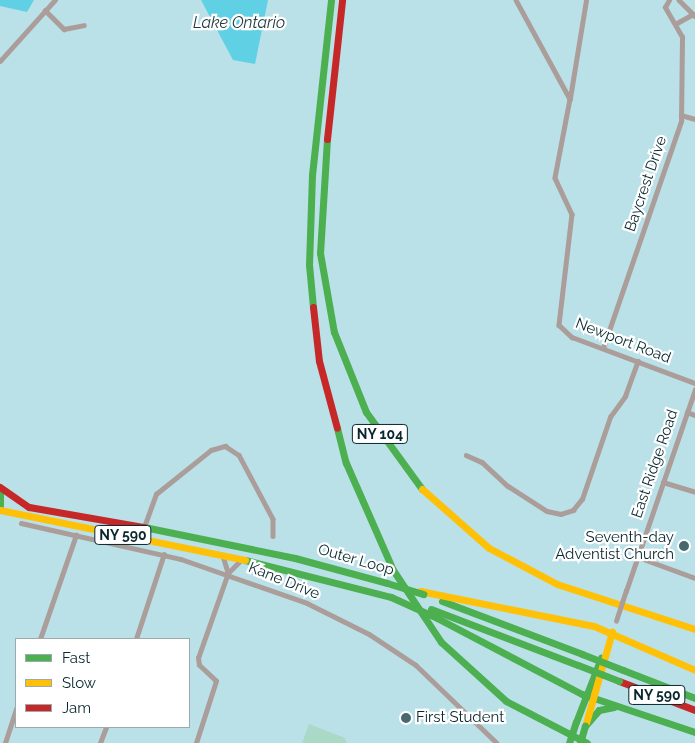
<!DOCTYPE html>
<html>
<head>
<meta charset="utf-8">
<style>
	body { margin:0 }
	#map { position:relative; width:695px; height:743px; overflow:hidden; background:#bae0e8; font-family:Raleway,sans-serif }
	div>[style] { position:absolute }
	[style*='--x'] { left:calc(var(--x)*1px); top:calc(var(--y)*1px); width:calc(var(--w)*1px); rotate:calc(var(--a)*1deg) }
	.green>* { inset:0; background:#abd9c7 }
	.water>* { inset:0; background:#60d1e5 }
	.street>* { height:4.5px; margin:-2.25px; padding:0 2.25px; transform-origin:2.25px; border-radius:2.25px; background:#ab9d9a }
	.fast>* { height:7px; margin:-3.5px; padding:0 3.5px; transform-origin:3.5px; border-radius:3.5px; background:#4caf50 }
	.slow>* { height:7px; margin:-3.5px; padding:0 3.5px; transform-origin:3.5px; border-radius:3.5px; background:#ffc107 }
	.jam>* { height:7px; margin:-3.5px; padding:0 3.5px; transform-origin:3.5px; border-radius:3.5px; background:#c62828 }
	.street-bridge>* { height:4.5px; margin:-2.25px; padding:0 2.25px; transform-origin:2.25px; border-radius:2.25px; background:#ab9d9a }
	.fast-bridge>* { height:7px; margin:-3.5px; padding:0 3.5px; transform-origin:3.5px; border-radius:3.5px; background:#4caf50 }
	.dots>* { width:14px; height:14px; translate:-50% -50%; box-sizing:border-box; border:2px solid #fff; border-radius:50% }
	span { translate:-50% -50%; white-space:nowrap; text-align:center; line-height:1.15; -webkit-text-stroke:4.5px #fff; paint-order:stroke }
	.shield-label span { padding:1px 4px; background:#fff; border:1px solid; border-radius:4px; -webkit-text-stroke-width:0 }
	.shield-label { font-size:14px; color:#09272d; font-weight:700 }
	.street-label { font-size:15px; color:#09272d }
	.poi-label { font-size:15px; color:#09272d }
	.right { translate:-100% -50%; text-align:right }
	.left { translate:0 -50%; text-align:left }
	.water-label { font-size:16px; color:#243b40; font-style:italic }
	.legend { position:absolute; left:15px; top:638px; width:175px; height:90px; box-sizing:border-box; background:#fff; border:1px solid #9da9ab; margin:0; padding:6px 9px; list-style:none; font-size:15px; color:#09272d }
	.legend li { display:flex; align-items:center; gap:10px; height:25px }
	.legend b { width:25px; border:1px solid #9da9ab }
</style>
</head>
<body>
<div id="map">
	<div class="green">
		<i style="clip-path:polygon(309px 724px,345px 738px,347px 743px,302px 743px)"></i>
	</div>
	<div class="water">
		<i style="clip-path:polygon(0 0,34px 0,27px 12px,0 6px)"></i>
		<i style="clip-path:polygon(201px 0,268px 0,255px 64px,233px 60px)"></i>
	</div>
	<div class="street">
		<i style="--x:516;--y:0;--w:113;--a:61.4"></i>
		<i style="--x:570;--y:99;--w:80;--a:100.8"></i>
		<i style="--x:555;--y:178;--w:40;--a:65"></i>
		<i style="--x:572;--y:214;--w:112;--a:96.7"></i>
		<i style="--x:559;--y:325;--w:18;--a:43"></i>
		<i style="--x:572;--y:337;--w:131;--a:20.5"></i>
		<i style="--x:679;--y:0;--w:23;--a:45"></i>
		<i style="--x:45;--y:10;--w:27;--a:45"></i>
		<i style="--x:64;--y:29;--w:20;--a:-11"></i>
		<i style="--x:677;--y:23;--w:18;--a:-29"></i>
		<i style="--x:0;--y:61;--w:82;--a:-48"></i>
		<i style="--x:570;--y:98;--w:99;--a:-80.7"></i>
		<i style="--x:681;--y:115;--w:15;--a:16"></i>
		<i style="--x:603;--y:348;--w:240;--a:-71"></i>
		<i style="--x:681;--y:121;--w:84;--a:-89.3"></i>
		<i style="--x:682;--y:37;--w:34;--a:-120"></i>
		<i style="--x:665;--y:7;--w:8;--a:-60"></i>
		<i style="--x:687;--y:412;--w:9;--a:21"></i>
		<i style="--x:466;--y:455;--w:17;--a:24"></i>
		<i style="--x:482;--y:462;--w:35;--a:43"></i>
		<i style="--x:508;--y:486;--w:46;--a:32.7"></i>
		<i style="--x:547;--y:511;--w:14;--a:12"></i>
		<i style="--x:561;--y:514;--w:13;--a:-18"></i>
		<i style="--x:573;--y:510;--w:14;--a:-51"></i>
		<i style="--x:582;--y:499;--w:87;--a:-71.1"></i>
		<i style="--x:610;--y:417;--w:26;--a:-54"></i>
		<i style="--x:625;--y:396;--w:37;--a:-70"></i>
		<i style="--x:663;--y:482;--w:34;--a:17"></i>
		<i style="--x:21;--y:523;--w:164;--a:12.7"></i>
		<i style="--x:181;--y:559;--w:133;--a:19.2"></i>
		<i style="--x:307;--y:603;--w:69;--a:26.6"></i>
		<i style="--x:369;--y:634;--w:56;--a:33.4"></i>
		<i style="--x:416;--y:665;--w:112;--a:43.9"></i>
		<i style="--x:144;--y:527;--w:35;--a:-70"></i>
		<i style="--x:156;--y:494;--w:70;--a:-38.7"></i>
		<i style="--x:211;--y:450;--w:15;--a:-16"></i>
		<i style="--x:225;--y:446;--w:17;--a:33"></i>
		<i style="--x:239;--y:455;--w:72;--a:62"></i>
		<i style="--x:273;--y:519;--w:17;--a:90"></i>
		<i style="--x:223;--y:556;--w:17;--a:73"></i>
		<i style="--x:638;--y:557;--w:61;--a:20.2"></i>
		<i style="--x:626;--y:591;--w:213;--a:-71.1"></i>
		<i style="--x:40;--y:639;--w:110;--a:-70.9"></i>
		<i style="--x:136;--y:639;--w:89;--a:-71.8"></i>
		<i style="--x:5;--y:743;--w:36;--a:-72"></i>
		<i style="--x:100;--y:743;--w:17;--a:-69"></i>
		<i style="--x:196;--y:743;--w:65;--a:-72.1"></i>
		<i style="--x:216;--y:681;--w:23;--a:-137"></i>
		<i style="--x:199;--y:665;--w:7;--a:-98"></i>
		<i style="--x:198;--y:658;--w:90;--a:-70.6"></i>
		<i style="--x:228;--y:573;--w:18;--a:-45"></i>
	</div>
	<div class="fast">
		<i style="--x:327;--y:139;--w:114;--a:93.5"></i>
		<i style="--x:320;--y:253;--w:80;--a:80"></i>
		<i style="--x:334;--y:332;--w:86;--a:68.2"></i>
		<i style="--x:366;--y:412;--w:95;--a:54"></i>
		<i style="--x:313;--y:307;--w:42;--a:-95.4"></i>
		<i style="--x:309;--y:265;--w:90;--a:-88.1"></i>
		<i style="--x:312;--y:175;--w:176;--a:-83.8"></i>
		<i style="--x:337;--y:428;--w:36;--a:76"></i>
		<i style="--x:346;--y:463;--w:117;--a:66.3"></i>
		<i style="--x:393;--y:570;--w:87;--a:56.3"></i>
		<i style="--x:441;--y:642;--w:88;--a:42.2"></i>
		<i style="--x:506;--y:701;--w:91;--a:27.4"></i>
		<i style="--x:0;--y:488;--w:17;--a:90"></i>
		<i style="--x:144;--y:527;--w:154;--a:11.6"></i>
		<i style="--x:295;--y:558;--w:95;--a:15.2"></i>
		<i style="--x:245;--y:560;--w:151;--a:14.2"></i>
		<i style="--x:442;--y:601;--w:150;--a:20.7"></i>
		<i style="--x:431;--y:609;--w:157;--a:20.9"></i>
		<i style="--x:437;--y:618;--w:164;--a:27.7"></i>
		<i style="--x:582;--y:694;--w:119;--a:18.6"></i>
		<i style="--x:623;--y:670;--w:77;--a:21.3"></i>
		<i style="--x:576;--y:722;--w:69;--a:-68.7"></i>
		<i style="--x:585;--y:726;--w:21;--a:-49"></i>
		<i style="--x:599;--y:710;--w:15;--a:-11"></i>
	</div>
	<div class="slow">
		<i style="--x:422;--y:489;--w:89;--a:41.4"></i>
		<i style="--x:489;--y:548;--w:77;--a:27.9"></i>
		<i style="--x:557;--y:584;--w:145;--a:18.1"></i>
		<i style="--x:0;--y:510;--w:250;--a:11.5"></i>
		<i style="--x:420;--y:591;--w:177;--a:11.4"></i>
		<i style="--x:594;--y:626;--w:110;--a:23.5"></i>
		<i style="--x:586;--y:723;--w:95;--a:-74.1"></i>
	</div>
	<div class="jam">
		<i style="--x:327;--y:139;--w:140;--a:-83.8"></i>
		<i style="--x:313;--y:307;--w:54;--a:83.7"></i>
		<i style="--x:319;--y:361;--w:69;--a:75"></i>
		<i style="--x:0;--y:487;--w:35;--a:35"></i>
		<i style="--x:29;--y:507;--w:117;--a:9.9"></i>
		<i style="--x:619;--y:681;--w:81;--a:20.9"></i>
	</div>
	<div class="street-bridge">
		<i style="--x:616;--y:621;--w:32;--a:-72"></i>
	</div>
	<div class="fast-bridge">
		<i style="--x:387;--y:583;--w:38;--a:17"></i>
		<i style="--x:391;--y:597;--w:51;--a:24.5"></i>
		<i style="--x:582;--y:654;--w:44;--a:21.3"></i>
		<i style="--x:578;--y:665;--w:44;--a:21.3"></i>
		<i style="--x:569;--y:743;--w:22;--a:-72"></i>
		<i style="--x:580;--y:743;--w:18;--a:-74"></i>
	</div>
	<div class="dots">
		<i style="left:684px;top:546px;background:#47686e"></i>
		<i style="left:406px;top:718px;background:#47686e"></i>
	</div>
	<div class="shield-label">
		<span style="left:380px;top:434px">NY 104</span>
		<span style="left:123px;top:535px">NY 590</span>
		<span style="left:657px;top:695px">NY 590</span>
	</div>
	<div class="street-label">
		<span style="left:646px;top:184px;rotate:-71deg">Baycrest Drive</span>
		<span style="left:623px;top:341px;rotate:21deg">Newport Road</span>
		<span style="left:655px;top:464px;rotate:-71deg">East Ridge Road</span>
		<span style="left:356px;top:560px;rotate:16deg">Outer Loop</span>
		<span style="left:284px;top:581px;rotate:22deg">Kane Drive</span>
	</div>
	<div class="poi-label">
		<span class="right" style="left:674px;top:546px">Seventh-day<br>Adventist Church</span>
		<span class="left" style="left:416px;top:718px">First Student</span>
	</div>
	<div class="water-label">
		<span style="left:239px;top:23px">Lake Ontario</span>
	</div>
	<ul class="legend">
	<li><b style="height:6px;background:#4caf50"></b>Fast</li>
	<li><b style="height:6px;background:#ffc107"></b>Slow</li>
	<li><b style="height:6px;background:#c62828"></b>Jam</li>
	</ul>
</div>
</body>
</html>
